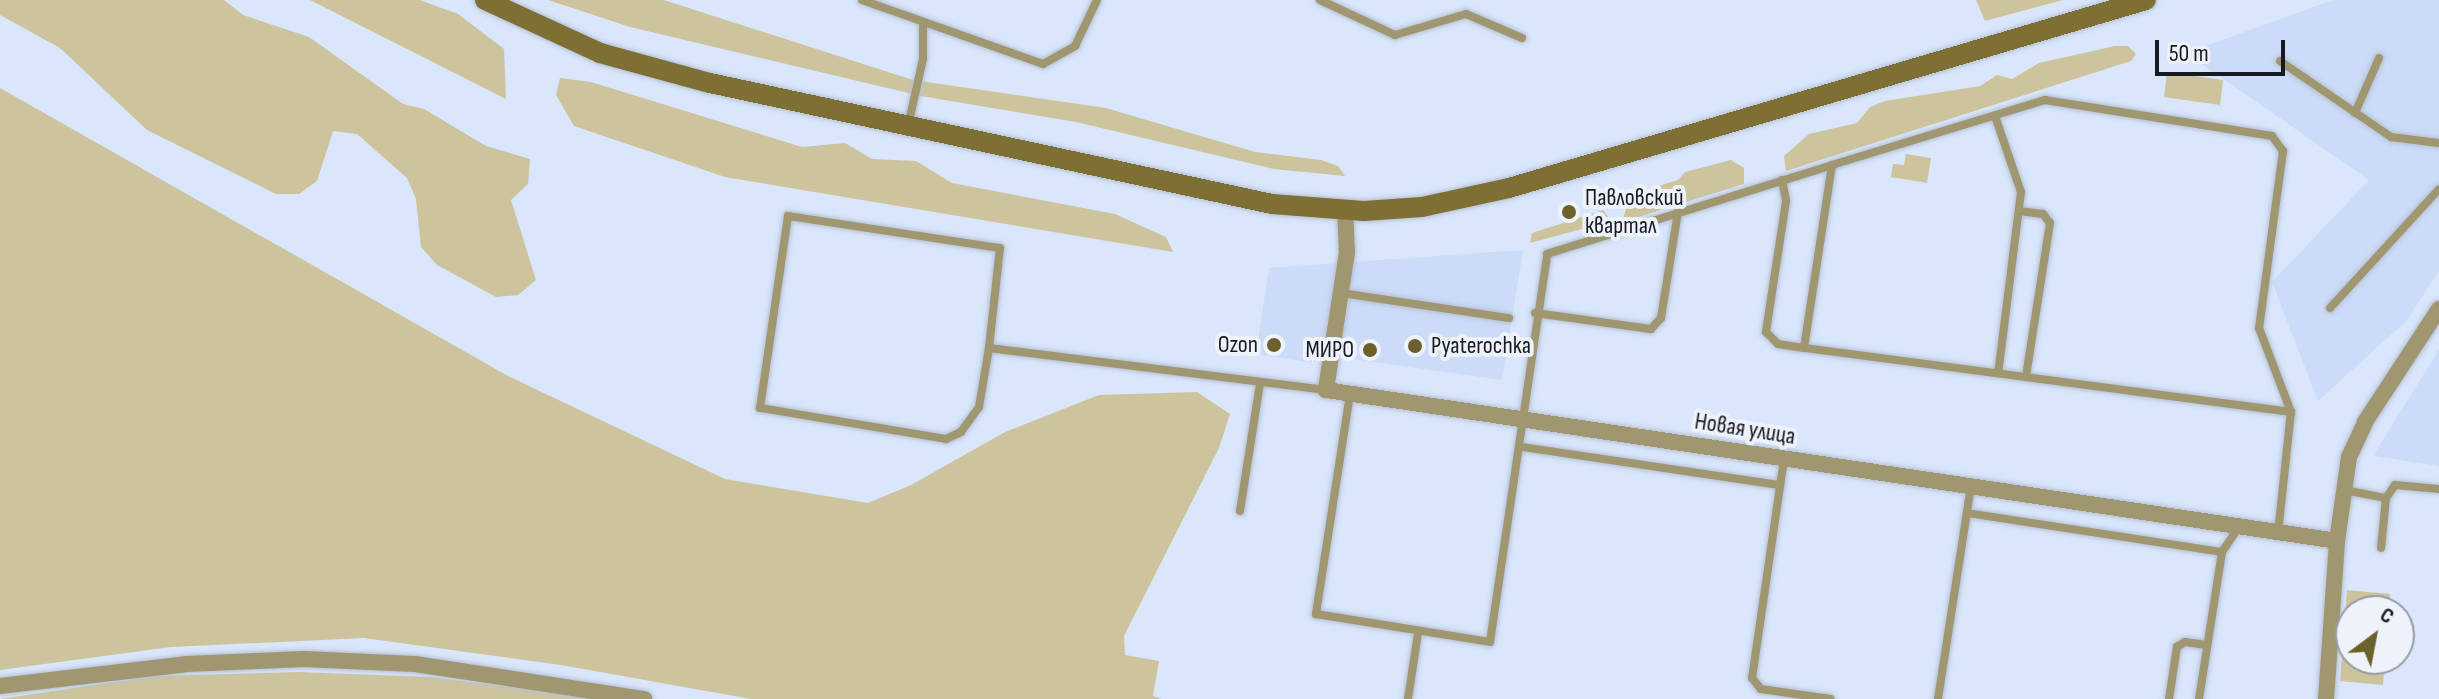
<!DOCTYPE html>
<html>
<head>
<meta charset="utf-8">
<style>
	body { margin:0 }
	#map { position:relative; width:2439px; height:699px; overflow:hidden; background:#d9e6fb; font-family:"Sofia Sans Condensed",sans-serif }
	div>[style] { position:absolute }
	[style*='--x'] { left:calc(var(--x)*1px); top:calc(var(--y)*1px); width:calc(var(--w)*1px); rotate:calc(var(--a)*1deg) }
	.built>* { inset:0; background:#cbdbf8 }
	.green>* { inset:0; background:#cdc49d }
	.roads { filter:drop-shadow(0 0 2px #b6c1d4) drop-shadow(0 0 2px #b6c1d4) }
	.lane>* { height:8px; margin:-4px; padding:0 4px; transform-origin:4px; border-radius:4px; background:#a09770 }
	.street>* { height:16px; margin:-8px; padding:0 8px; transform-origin:8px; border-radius:8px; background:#a09770 }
	.secondary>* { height:20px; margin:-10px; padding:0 10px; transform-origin:10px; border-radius:10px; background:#7e7034 }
	.dots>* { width:22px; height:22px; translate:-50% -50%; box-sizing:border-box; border:4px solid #edf2fb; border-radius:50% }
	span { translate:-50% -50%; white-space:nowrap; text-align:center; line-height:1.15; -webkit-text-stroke:8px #edf2fb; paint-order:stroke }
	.poi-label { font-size:24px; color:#161a22 }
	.left { translate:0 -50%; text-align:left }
	.right { translate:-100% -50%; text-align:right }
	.street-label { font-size:24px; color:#161a22 }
	.north { position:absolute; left:2335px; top:595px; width:80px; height:80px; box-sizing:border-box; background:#edf2fb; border:2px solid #979ca4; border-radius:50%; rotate:32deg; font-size:22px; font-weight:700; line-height:32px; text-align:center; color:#161a22 }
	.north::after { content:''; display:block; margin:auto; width:28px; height:36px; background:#6c602d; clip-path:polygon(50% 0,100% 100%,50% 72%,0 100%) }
	.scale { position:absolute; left:2155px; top:40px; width:130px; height:36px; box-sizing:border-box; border:4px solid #161a22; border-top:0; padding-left:10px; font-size:24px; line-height:28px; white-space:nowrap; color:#161a22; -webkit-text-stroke:6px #edf2fb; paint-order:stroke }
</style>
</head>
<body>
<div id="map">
	<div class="built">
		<i style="clip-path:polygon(2333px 0,2439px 0,2439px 271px,2406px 321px,2318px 401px,2272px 282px,2369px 180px,2186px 53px)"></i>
		<i style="clip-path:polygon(1523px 250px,1502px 380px,1317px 354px,1315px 363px,1256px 354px,1269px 268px)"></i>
		<i style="clip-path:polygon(2439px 350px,2439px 466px,2373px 456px)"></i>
	</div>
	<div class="green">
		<i style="clip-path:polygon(0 0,224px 0,243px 15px,309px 37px,403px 104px,424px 109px,486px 146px,530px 159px,528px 184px,511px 200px,536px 280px,518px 295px,496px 297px,437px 265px,421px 247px,416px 199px,407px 178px,357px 134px,333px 131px,317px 181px,299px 194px,276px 194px,147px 130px,60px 48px,0 15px)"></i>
		<i style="clip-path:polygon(310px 0,420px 0,458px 14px,504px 49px,506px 99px)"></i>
		<i style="clip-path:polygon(548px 0,664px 0,913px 80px,1106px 108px,1255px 152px,1321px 160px,1338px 166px,1345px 176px,1274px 169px,1076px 122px,921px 96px,630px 27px)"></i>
		<i style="clip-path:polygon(1976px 0,2063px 0,1985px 21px)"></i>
		<i style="clip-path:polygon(2115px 46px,2128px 46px,2136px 54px,2131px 61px,1786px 171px,1784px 156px,1809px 134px,1857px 123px,1870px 107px,1885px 101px,1980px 86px,1997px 75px,2012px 79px,2039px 63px)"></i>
		<i style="clip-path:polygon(2167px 72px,2223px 80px,2220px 105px,2164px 97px)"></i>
		<i style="clip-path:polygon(560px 78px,591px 82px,802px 147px,845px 143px,872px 159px,916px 161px,952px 183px,1115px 214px,1166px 237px,1173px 252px,725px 177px,574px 126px,556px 95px)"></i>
		<i style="clip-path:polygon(0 88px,508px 376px,725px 479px,868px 503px,911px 485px,1005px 432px,1099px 395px,1197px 392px,1230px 414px,1219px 448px,1124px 636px,1125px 655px,1159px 661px,1153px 696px,1161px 699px,751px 699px,561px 665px,364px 638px,171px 647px,0 670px)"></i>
		<i style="clip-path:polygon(1906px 154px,1931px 158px,1927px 183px,1891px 177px,1893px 164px,1904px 165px)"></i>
		<i style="clip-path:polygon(1731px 160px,1744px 168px,1744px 184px,1622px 222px,1627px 206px,1655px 187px,1678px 180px,1685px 172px)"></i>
		<i style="clip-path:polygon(1603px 210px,1611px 221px,1530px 243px,1532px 233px)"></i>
		<i style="clip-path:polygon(2347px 590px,2390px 594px,2389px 611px,2351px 611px,2351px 659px,2385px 659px,2383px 685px,2340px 681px)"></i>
		<i style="clip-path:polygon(299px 672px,430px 677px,608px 699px,0 699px,154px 676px)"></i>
	</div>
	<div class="roads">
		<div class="lane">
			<i style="--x:862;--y:0;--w:192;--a:19.5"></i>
			<i style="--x:1043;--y:64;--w:37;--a:-29"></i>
			<i style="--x:1075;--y:46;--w:51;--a:-64.4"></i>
			<i style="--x:1320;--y:0;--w:83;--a:25"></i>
			<i style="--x:1395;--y:35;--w:74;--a:-16.5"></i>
			<i style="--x:1466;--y:14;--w:61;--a:23.2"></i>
			<i style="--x:2280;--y:61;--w:135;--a:34.4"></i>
			<i style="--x:2391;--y:137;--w:48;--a:7.1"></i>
			<i style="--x:2355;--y:113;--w:60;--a:-66.4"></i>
			<i style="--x:1995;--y:116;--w:80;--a:71.1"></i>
			<i style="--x:2021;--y:192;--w:182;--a:97.2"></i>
			<i style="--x:908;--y:126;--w:69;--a:-77.4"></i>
			<i style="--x:923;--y:59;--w:36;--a:-90"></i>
			<i style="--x:1782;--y:180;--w:21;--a:79"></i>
			<i style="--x:1786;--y:201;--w:133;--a:98.7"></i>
			<i style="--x:1766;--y:332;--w:17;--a:45"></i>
			<i style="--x:1778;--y:344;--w:26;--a:9"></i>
			<i style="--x:2019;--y:211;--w:24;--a:7"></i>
			<i style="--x:2043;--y:214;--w:11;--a:52"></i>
			<i style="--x:2050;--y:223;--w:156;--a:98.9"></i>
			<i style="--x:1341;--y:293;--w:170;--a:8.5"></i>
			<i style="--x:2330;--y:308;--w:161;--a:-47.5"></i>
			<i style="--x:1535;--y:313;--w:117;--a:7.9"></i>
			<i style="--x:1651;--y:329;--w:15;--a:-48"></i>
			<i style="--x:1661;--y:318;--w:107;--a:-80.9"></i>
			<i style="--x:989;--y:348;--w:60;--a:99.6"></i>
			<i style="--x:979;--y:407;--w:31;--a:126"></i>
			<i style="--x:961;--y:432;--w:17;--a:155"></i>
			<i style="--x:946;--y:439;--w:189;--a:-170.5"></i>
			<i style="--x:760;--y:408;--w:194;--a:-81.7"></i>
			<i style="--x:788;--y:216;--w:214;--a:8.6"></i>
			<i style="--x:1000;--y:248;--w:101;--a:96.3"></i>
			<i style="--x:989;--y:348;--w:340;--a:7.1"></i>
			<i style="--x:1350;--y:394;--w:223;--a:98.8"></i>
			<i style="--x:1316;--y:614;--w:176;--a:9.1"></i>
			<i style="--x:1490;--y:642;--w:392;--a:-81.6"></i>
			<i style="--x:1547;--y:254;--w:299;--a:-17.3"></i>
			<i style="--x:1522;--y:447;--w:261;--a:8.4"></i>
			<i style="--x:1784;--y:459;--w:221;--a:98.3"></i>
			<i style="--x:1752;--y:678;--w:14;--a:51"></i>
			<i style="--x:1761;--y:689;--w:70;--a:8.2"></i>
			<i style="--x:2344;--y:490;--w:43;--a:10.8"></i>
			<i style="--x:2386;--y:498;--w:50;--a:95.7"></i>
			<i style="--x:2386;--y:498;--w:16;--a:-55"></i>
			<i style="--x:2395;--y:485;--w:44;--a:5.2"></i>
			<i style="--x:1240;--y:511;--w:129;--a:-81.1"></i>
			<i style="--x:1967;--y:513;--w:258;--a:8.7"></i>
			<i style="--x:2278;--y:533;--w:122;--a:-83.9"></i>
			<i style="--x:2291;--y:412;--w:491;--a:-172.5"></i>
			<i style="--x:1804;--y:348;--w:185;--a:-81.3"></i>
			<i style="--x:1832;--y:165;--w:223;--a:-17"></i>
			<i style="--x:2045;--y:100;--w:230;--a:9"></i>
			<i style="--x:2272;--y:136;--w:19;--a:54"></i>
			<i style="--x:2283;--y:151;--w:179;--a:97.7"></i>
			<i style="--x:2259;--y:328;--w:90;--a:69.1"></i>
			<i style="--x:1408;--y:699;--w:67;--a:-81.4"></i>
			<i style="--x:1938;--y:699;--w:215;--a:-81.2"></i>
			<i style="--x:2169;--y:699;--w:53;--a:-81.3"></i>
			<i style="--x:2177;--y:647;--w:9;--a:-32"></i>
			<i style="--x:2185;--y:642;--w:22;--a:8"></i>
			<i style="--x:2199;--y:699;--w:149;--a:-81.1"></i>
			<i style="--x:2222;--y:552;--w:30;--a:-56"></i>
		</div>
		<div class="street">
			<i style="--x:1345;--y:210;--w:42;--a:87.3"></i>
			<i style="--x:1347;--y:252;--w:140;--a:98.7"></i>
			<i style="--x:1326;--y:390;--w:1022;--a:8.49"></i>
			<i style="--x:0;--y:686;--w:187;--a:-6.7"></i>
			<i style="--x:186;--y:664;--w:118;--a:-2.4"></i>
			<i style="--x:304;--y:659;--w:111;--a:2.6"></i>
			<i style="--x:415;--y:664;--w:232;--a:8.7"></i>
			<i style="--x:2326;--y:699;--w:158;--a:-86"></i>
			<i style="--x:2337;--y:541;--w:85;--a:-81.9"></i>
			<i style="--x:2349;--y:457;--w:38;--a:-65"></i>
			<i style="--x:2365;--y:422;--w:135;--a:-56.8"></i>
		</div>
		<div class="secondary">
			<i style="--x:485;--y:0;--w:127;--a:24.7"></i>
			<i style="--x:600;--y:53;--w:114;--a:15.3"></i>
			<i style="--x:710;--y:83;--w:575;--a:12.15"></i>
			<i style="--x:1272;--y:204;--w:92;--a:4.4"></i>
			<i style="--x:1364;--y:211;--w:58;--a:-3.9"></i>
			<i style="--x:1422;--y:207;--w:89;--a:-12.3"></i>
			<i style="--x:1509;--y:188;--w:664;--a:-16.44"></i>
		</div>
	</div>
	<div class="dots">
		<i style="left:1569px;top:212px;background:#6c602d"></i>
		<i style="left:1274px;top:345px;background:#6c602d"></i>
		<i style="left:1415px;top:346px;background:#6c602d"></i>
		<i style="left:1370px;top:350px;background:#6c602d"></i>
	</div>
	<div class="poi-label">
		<span class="left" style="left:1585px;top:212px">Павловский<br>квартал</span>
		<span class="right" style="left:1258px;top:345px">Ozon</span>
		<span class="left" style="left:1431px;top:346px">Pyaterochka</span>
		<span class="right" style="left:1354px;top:350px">МИРО</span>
	</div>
	<div class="street-label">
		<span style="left:1745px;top:429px;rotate:9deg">Новая улица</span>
	</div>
	<div class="north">С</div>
	<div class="scale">50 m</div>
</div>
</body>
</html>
